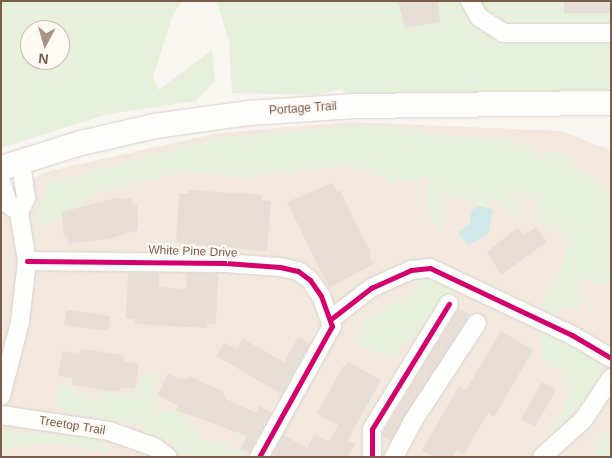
<!DOCTYPE html>
<html>
<head>
<meta charset="utf-8">
<style>
	body { margin:0 }
	#map { position:relative; width:612px; height:458px; overflow:hidden; background:#f9f5f0; font-family:Helvetica,sans-serif }
	div>[style] { position:absolute }
	[style*='--x'] { left:calc(var(--x)*1px); top:calc(var(--y)*1px); width:calc(var(--w)*1px); rotate:calc(var(--a)*1deg) }
	.residential>* { inset:0; background:#f2e8de }
	.green>* { inset:0; background:#e7f0db }
	.water>* { inset:0; background:#d0e8ea }
	.building>* { inset:0; background:#e6ded7 }
	.roads { filter:drop-shadow(0 0 1px #d7d1cb) drop-shadow(0 0 1px #d7d1cb) }
	.street>* { height:18px; margin:-9px; padding:0 9px; transform-origin:9px; border-radius:9px; background:#fefefd }
	.secondary>* { height:24px; margin:-12px; padding:0 12px; transform-origin:12px; border-radius:12px; background:#fefefd }
	.cycleway>* { height:5px; margin:-2.5px; padding:0 2.5px; transform-origin:2.5px; border-radius:2.5px; background:#d6006c }
	span { translate:-50% -50%; white-space:nowrap; text-align:center; line-height:1.15; -webkit-text-stroke:4.5px #fffaf3; paint-order:stroke }
	.street-label { font-size:12px; color:#7a5c4d }
	.frame { position:absolute; inset:0; border:2px solid #7a5c4d; pointer-events:none }
	.north { position:absolute; left:20px; top:20px; width:50px; height:50px; box-sizing:border-box; background:#fffaf3; border:1px solid #cabbb1; border-radius:50%; rotate:186deg; font-size:14px; font-weight:700; line-height:20px; text-align:center; color:#7a5c4d }
	.north::after { content:''; display:block; margin:auto; width:18px; height:22px; background:#a69286; clip-path:polygon(50% 0,100% 100%,50% 72%,0 100%) }
</style>
</head>
<body>
<div id="map">
	<div class="residential">
		<i style="clip-path:polygon(350px 122px,560px 131px,611px 150px,611px 457px,1px 457px,1px 193px,49px 171px,219px 133px)"></i>
	</div>
	<div class="green">
		<i style="clip-path:polygon(evenodd,1px 1px,182px 1px,172px 17px,153px 77px,158px 90px,212px 50px,215px 81px,196px 101px,108px 114px,1px 148px,1px 1px,30px 30px,60px 30px,60px 60px,30px 60px,30px 30px)"></i>
		<i style="clip-path:polygon(217px 1px,611px 1px,611px 92px,349px 97px,341px 89px,318px 95px,232px 93px,229px 42px)"></i>
		<i style="clip-path:polygon(352px 125px,399px 126px,428px 134px,505px 139px,529px 147px,537px 155px,559px 151px,568px 157px,574px 167px,600px 182px,611px 194px,611px 282px,599px 284px,589px 279px,580px 280px,579px 292px,585px 298px,577px 309px,561px 305px,556px 317px,546px 313px,543px 301px,560px 274px,568px 244px,567px 235px,561px 229px,537px 222px,535px 197px,510px 192px,522px 209px,518px 221px,491px 197px,489px 208px,484px 208px,442px 191px,441px 218px,445px 231px,441px 232px,428px 217px,426px 194px,430px 178px,391px 184px,384px 176px,340px 165px,332px 169px,319px 167px,318px 173px,301px 168px,293px 175px,281px 171px,242px 178px,184px 171px,95px 193px,46px 226px,39px 227px,35px 219px,48px 183px,66px 178px,220px 138px)"></i>
		<i style="clip-path:polygon(420px 279px,429px 279px,454px 292px,452px 298px,420px 337px,403px 342px,397px 354px,386px 357px,357px 343px,363px 321px,414px 291px)"></i>
		<i style="clip-path:polygon(539px 333px,567px 341px,603px 366px,588px 394px,550px 440px,547px 439px,569px 398px,571px 386px,566px 374px,543px 361px)"></i>
		<i style="clip-path:polygon(144px 373px,158px 376px,152px 394px,155px 410px,179px 411px,182px 420px,199px 431px,202px 440px,213px 441px,213px 444px,227px 441px,226px 444px,249px 457px,181px 457px,171px 442px,147px 437px,141px 425px,90px 417px,60px 409px,57px 404px,57px 385px,71px 385px,77px 393px,86px 395px,94px 403px,109px 388px,114px 394px,135px 395px)"></i>
		<i style="clip-path:polygon(611px 426px,611px 457px,593px 457px,603px 434px)"></i>
		<i style="clip-path:polygon(2px 431px,84px 436px,108px 446px,110px 453px,69px 445px,24px 445px,1px 450px)"></i>
	</div>
	<div class="water">
		<i style="clip-path:polygon(479px 206px,493px 210px,488px 234px,468px 245px,458px 232px,470px 224px,471px 211px)"></i>
	</div>
	<div class="building">
		<i style="clip-path:polygon(398px 1px,438px 1px,440px 22px,405px 28px)"></i>
		<i style="clip-path:polygon(564px 1px,611px 1px,611px 13px,564px 13px)"></i>
		<i style="clip-path:polygon(333px 183px,337px 192px,340px 190px,371px 254px,369px 255px,373px 264px,329px 288px,287px 202px)"></i>
		<i style="clip-path:polygon(189px 190px,262px 195px,262px 200px,271px 201px,267px 251px,176px 243px,179px 193px,189px 194px)"></i>
		<i style="clip-path:polygon(120px 197px,121px 200px,131px 198px,133px 205px,137px 204px,138px 230px,111px 238px,69px 244px,67px 236px,64px 237px,62px 212px)"></i>
		<i style="clip-path:polygon(518px 227px,524px 235px,536px 227px,547px 242px,501px 275px,487px 252px)"></i>
		<i style="clip-path:polygon(128px 273px,159px 273px,159px 287px,186px 289px,187px 273px,218px 274px,216px 324px,207px 323px,207px 328px,135px 324px,135px 319px,126px 318px)"></i>
		<i style="clip-path:polygon(459px 308px,471px 315px,391px 441px,383px 436px,383px 432px)"></i>
		<i style="clip-path:polygon(67px 310px,110px 316px,108px 331px,64px 325px)"></i>
		<i style="clip-path:polygon(501px 331px,533px 350px,494px 417px,488px 413px,464px 454px,457px 449px,453px 457px,434px 457px,422px 450px,459px 386px,466px 390px)"></i>
		<i style="clip-path:polygon(298px 337px,310px 344px,282px 394px,216px 356px,224px 343px,237px 349px,243px 339px,284px 362px)"></i>
		<i style="clip-path:polygon(83px 349px,122px 355px,126px 362px,139px 364px,135px 389px,121px 387px,119px 392px,73px 385px,72px 378px,58px 376px,62px 351px,77px 353px)"></i>
		<i style="clip-path:polygon(348px 362px,381px 380px,350px 436px,349px 441px,355px 444px,348px 457px,271px 457px,283px 435px,307px 448px,314px 435px,329px 442px,338px 425px,317px 414px,343px 366px,345px 367px)"></i>
		<i style="clip-path:polygon(168px 373px,180px 379px,187px 379px,189px 376px,222px 391px,226px 399px,256px 413px,260px 406px,272px 413px,249px 453px,240px 449px,247px 436px,176px 410px,178px 406px,158px 395px)"></i>
		<i style="clip-path:polygon(542px 382px,556px 390px,535px 427px,521px 419px)"></i>
	</div>
	<div class="roads">
		<div class="street">
			<i style="--x:470;--y:1;--w:18;--a:61"></i>
			<i style="--x:479;--y:17;--w:30;--a:33"></i>
			<i style="--x:504;--y:33;--w:107;--a:0"></i>
			<i style="--x:1;--y:182;--w:23;--a:72"></i>
			<i style="--x:8;--y:204;--w:14;--a:36"></i>
			<i style="--x:27;--y:261;--w:198;--a:0.6"></i>
			<i style="--x:225;--y:263;--w:55;--a:4.2"></i>
			<i style="--x:280;--y:267;--w:18;--a:13"></i>
			<i style="--x:298;--y:271;--w:15;--a:37"></i>
			<i style="--x:310;--y:280;--w:19;--a:55"></i>
			<i style="--x:321;--y:296;--w:32;--a:70"></i>
			<i style="--x:332;--y:326;--w:150;--a:119.1"></i>
			<i style="--x:331;--y:319;--w:51;--a:-37.8"></i>
			<i style="--x:371;--y:288;--w:44;--a:-24.2"></i>
			<i style="--x:411;--y:270;--w:19;--a:-6"></i>
			<i style="--x:430;--y:268;--w:157;--a:25.3"></i>
			<i style="--x:572;--y:335;--w:45;--a:30.5"></i>
			<i style="--x:1;--y:396;--w:76;--a:-75.6"></i>
			<i style="--x:20;--y:322;--w:61;--a:-83.5"></i>
			<i style="--x:27;--y:261;--w:50;--a:-99.3"></i>
			<i style="--x:19;--y:212;--w:16;--a:-63"></i>
			<i style="--x:26;--y:198;--w:37;--a:-98"></i>
			<i style="--x:1;--y:415;--w:109;--a:8.4"></i>
			<i style="--x:109;--y:431;--w:48;--a:19.6"></i>
			<i style="--x:154;--y:447;--w:17;--a:36"></i>
			<i style="--x:372;--y:457;--w:28;--a:-90"></i>
			<i style="--x:372;--y:429;--w:147;--a:-58.4"></i>
			<i style="--x:394;--y:457;--w:41;--a:-62.2"></i>
			<i style="--x:413;--y:421;--w:117;--a:-56.9"></i>
			<i style="--x:542;--y:457;--w:55;--a:-42.1"></i>
			<i style="--x:583;--y:420;--w:50;--a:-56.3"></i>
		</div>
		<div class="secondary">
			<i style="--x:1;--y:168;--w:84;--a:-17.4"></i>
			<i style="--x:81;--y:143;--w:76;--a:-12.9"></i>
			<i style="--x:155;--y:126;--w:95;--a:-7.9"></i>
			<i style="--x:249;--y:113;--w:107;--a:-3.7"></i>
			<i style="--x:356;--y:106;--w:255;--a:-0.7"></i>
		</div>
	</div>
	<div class="cycleway">
		<i style="--x:27;--y:261;--w:198;--a:0.6"></i>
		<i style="--x:225;--y:263;--w:55;--a:4.2"></i>
		<i style="--x:280;--y:267;--w:18;--a:13"></i>
		<i style="--x:298;--y:271;--w:15;--a:37"></i>
		<i style="--x:310;--y:280;--w:19;--a:55"></i>
		<i style="--x:321;--y:296;--w:32;--a:70"></i>
		<i style="--x:332;--y:326;--w:150;--a:119.1"></i>
		<i style="--x:331;--y:319;--w:51;--a:-37.8"></i>
		<i style="--x:371;--y:288;--w:44;--a:-24.2"></i>
		<i style="--x:411;--y:270;--w:19;--a:-6"></i>
		<i style="--x:430;--y:268;--w:157;--a:25.3"></i>
		<i style="--x:572;--y:335;--w:45;--a:30.5"></i>
		<i style="--x:372;--y:457;--w:28;--a:-90"></i>
		<i style="--x:372;--y:429;--w:147;--a:-58.4"></i>
	</div>
	<div class="street-label">
		<span style="left:303px;top:109px;rotate:-4deg">Portage Trail</span>
		<span style="left:193px;top:252px;rotate:2deg">White Pine Drive</span>
		<span style="left:72px;top:426px;rotate:9deg">Treetop Trail</span>
	</div>
	<div class="frame"></div>
	<div class="north">N</div>
</div>
</body>
</html>
